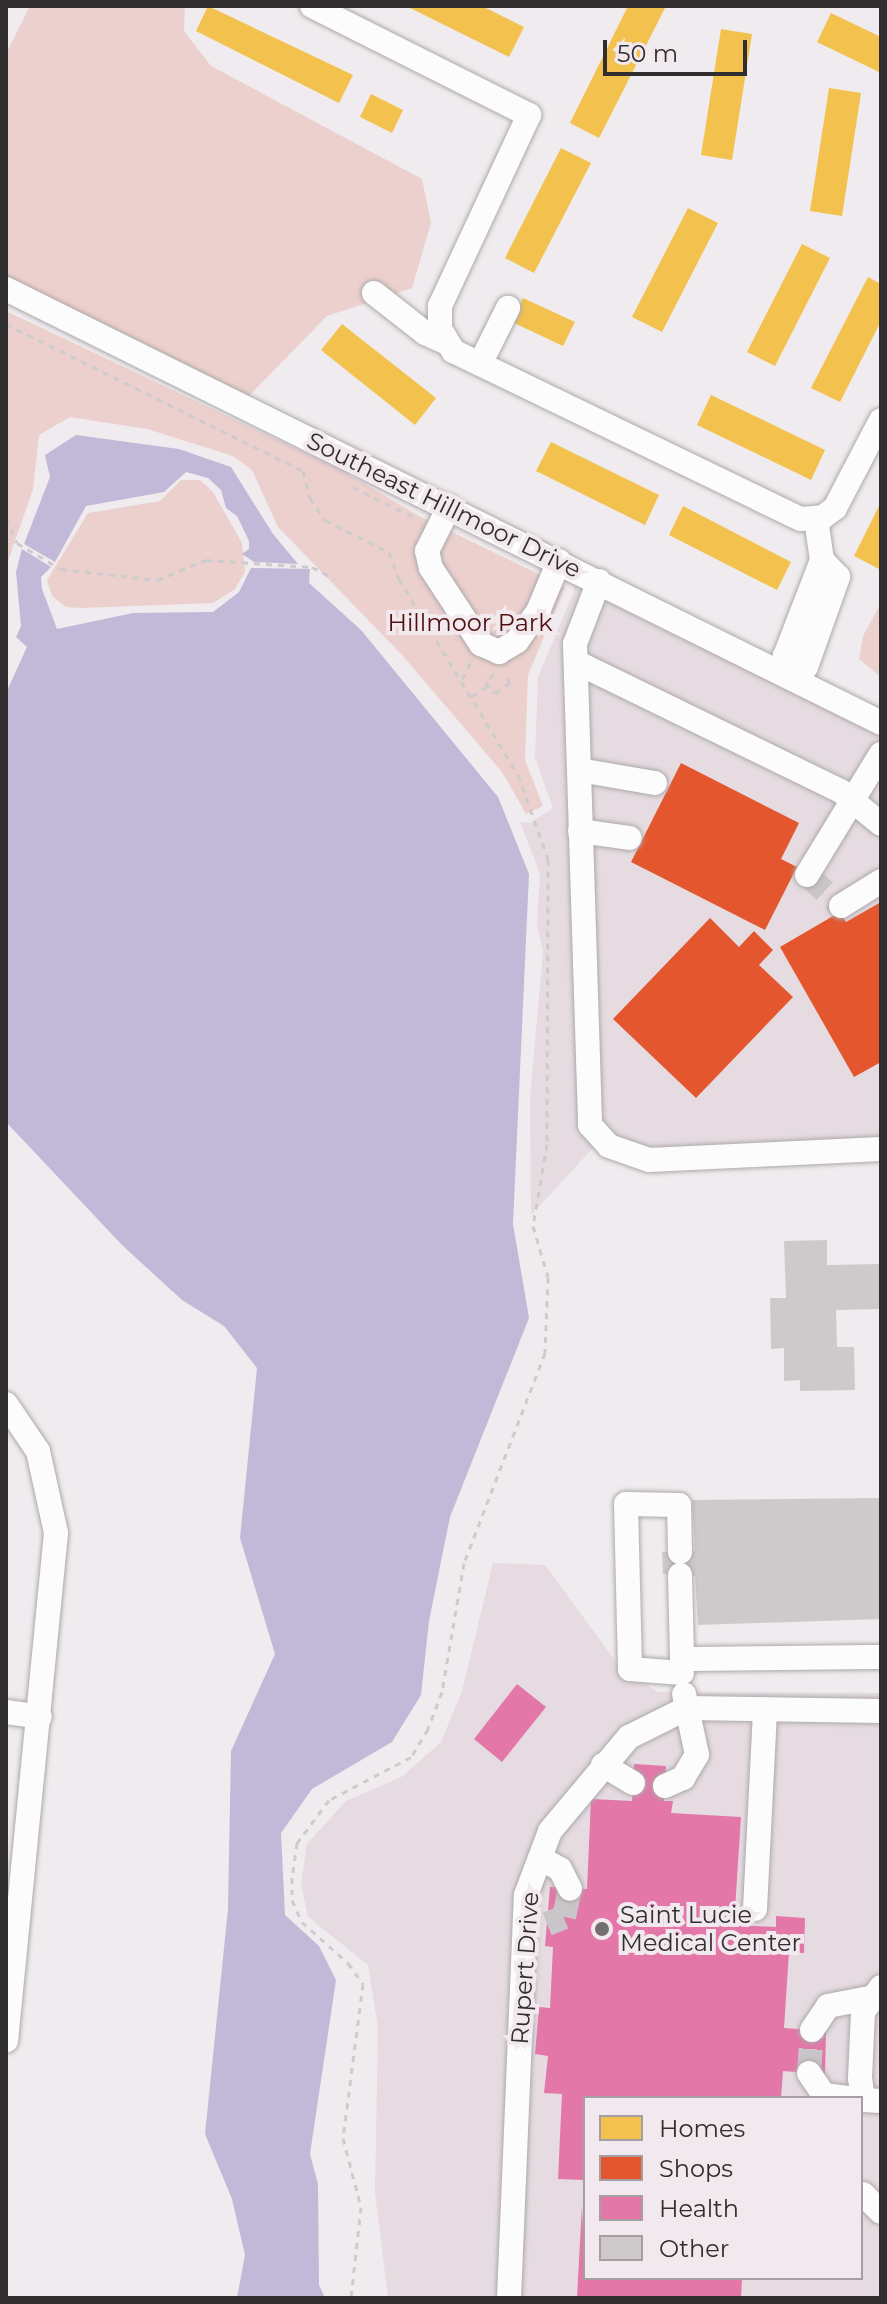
<!DOCTYPE html>
<html>
<head>
<meta charset="utf-8">
<style>
	body { margin:0 }
	#map { position:relative; width:887px; height:2304px; overflow:hidden; background:#f0ebee; font-family:Montserrat,sans-serif }
	div>[style] { position:absolute }
	[style*='--x'] { left:calc(var(--x)*1px); top:calc(var(--y)*1px); width:calc(var(--w)*1px); rotate:calc(var(--a)*1deg) }
	.built>* { inset:0; background:#e5dbe1 }
	.green>* { inset:0; background:#ecd0ce }
	.water>* { inset:0; background:#c2b8d8 }
	.homes>* { inset:0; background:#f2c14e }
	.shops>* { inset:0; background:#e4572e }
	.health>* { inset:0; background:#e377a8 }
	.building>* { inset:0; background:#cecacc }
	.minor-tunnel>* { height:24px; margin-top:-12px; transform-origin:0; background:repeating-linear-gradient(90deg,#cac5c8 0 24px,transparent 0 36px) }
	.path>* { height:3px; margin-top:-1.5px; transform-origin:0; background:repeating-linear-gradient(90deg,#ccc 0 6px,transparent 0 12px) }
	.roads { filter:drop-shadow(0 0 2px #aca9ab) drop-shadow(0 0 2px #aca9ab) }
	.minor>* { height:24px; margin:-12px; padding:0 12px; transform-origin:12px; border-radius:12px; background:#fdfcfc }
	.dots>* { width:22px; height:22px; translate:-50% -50%; box-sizing:border-box; border:4px solid #f2e9ee; border-radius:50% }
	span { translate:-50% -50%; white-space:nowrap; text-align:center; line-height:1.15; -webkit-text-stroke:8px #f2e9ee; paint-order:stroke }
	.street-label { font-size:24px; color:#312e30 }
	.park-label { font-size:24px; color:#4f100f }
	.poi-label { font-size:24px; color:#312e30 }
	.left { translate:0 -50%; text-align:left }
	.frame { position:absolute; inset:0; border:8px solid #312e30; pointer-events:none }
	.legend { position:absolute; left:583px; top:2096px; width:280px; height:184px; box-sizing:border-box; background:#f2e9ee; border:2px solid #a59ea2; margin:0; padding:10px 14px; list-style:none; font-size:24px; color:#312e30 }
	.legend li { display:flex; align-items:center; gap:16px; height:40px }
	.legend b { width:40px; border:2px solid #a59ea2 }
	.scale { position:absolute; left:603px; top:40px; width:144px; height:36px; box-sizing:border-box; border:4px solid #312e30; border-top:0; padding-left:10px; font-size:24px; line-height:28px; white-space:nowrap; color:#312e30; -webkit-text-stroke:6px #f2e9ee; paint-order:stroke }
</style>
</head>
<body>
<div id="map">
	<div class="built">
		<i style="clip-path:polygon(573px 581px,881px 737px,881px 1143px,593px 1148px,531px 1215px,530px 1098px,543px 952px,537px 924px,540px 874px,520px 822px,530px 823px,553px 808px,535px 757px,538px 677px,574px 591px)"></i>
		<i style="clip-path:polygon(evenodd,493px 1563px,545px 1565px,619px 1666px,657px 1692px,881px 1693px,881px 2298px,388px 2298px,375px 2192px,378px 2027px,368px 1965px,308px 1917px,301px 1884px,307px 1844px,346px 1801px,403px 1776px,441px 1742px,462px 1691px,493px 1563px,585px 2098px,861px 2098px,861px 2278px,585px 2278px,585px 2098px)"></i>
	</div>
	<div class="green">
		<i style="clip-path:polygon(30px 6px,185px 6px,184px 31px,211px 66px,422px 179px,431px 223px,412px 288px,327px 316px,249px 396px,6px 277px,6px 54px)"></i>
		<i style="clip-path:polygon(6px 311px,341px 470px,419px 516px,565px 587px,528px 675px,525px 760px,543px 806px,526px 814px,502px 772px,402px 655px,278px 527px,252px 470px,233px 456px,147px 429px,70px 417px,39px 435px,33px 489px,6px 567px)"></i>
		<i style="clip-path:polygon(181px 480px,200px 480px,213px 492px,242px 543px,245px 572px,235px 589px,213px 603px,81px 608px,66px 607px,52px 596px,47px 580px,88px 513px,160px 501px)"></i>
		<i style="clip-path:polygon(881px 603px,881px 677px,859px 659px,863px 636px)"></i>
	</div>
	<div class="water">
		<i style="clip-path:polygon(76px 435px,179px 449px,231px 467px,273px 534px,298px 564px,254px 562px,242px 554px,249px 549px,249px 541px,237px 516px,226px 508px,221px 490px,208px 478px,186px 472px,164px 492px,86px 506px,55px 562px,24px 544px,50px 477px,45px 455px)"></i>
		<i style="clip-path:polygon(22px 549px,51px 567px,41px 577px,42px 589px,57px 629px,133px 613px,213px 612px,239px 592px,251px 568px,310px 569px,309px 583px,361px 630px,498px 797px,529px 874px,513px 1224px,529px 1318px,450px 1517px,429px 1621px,421px 1695px,392px 1742px,312px 1789px,281px 1833px,285px 1915px,319px 1946px,336px 1980px,310px 2154px,318px 2184px,319px 2285px,325px 2298px,237px 2298px,245px 2255px,232px 2199px,205px 2134px,228px 1909px,231px 1751px,275px 1654px,240px 1538px,257px 1368px,224px 1326px,182px 1300px,123px 1246px,6px 1122px,6px 693px,27px 647px,16px 637px,21px 626px,16px 572px)"></i>
	</div>
	<div class="homes">
		<i style="clip-path:polygon(208px 6px,353px 75px,339px 103px,196px 31px)"></i>
		<i style="clip-path:polygon(406px 6px,482px 6px,524px 27px,509px 57px)"></i>
		<i style="clip-path:polygon(628px 6px,666px 6px,599px 138px,570px 123px)"></i>
		<i style="clip-path:polygon(831px 13px,881px 37px,881px 73px,817px 42px)"></i>
		<i style="clip-path:polygon(721px 29px,752px 34px,732px 160px,701px 155px)"></i>
		<i style="clip-path:polygon(829px 88px,861px 93px,842px 216px,810px 211px)"></i>
		<i style="clip-path:polygon(371px 94px,403px 110px,392px 133px,360px 117px)"></i>
		<i style="clip-path:polygon(561px 148px,591px 163px,534px 273px,505px 258px)"></i>
		<i style="clip-path:polygon(688px 208px,718px 223px,662px 332px,632px 317px)"></i>
		<i style="clip-path:polygon(802px 244px,830px 258px,775px 366px,747px 352px)"></i>
		<i style="clip-path:polygon(868px 277px,881px 284px,881px 321px,840px 402px,811px 388px)"></i>
		<i style="clip-path:polygon(523px 298px,575px 322px,563px 346px,512px 322px)"></i>
		<i style="clip-path:polygon(342px 324px,436px 398px,415px 425px,321px 350px)"></i>
		<i style="clip-path:polygon(711px 395px,825px 450px,811px 480px,697px 425px)"></i>
		<i style="clip-path:polygon(551px 442px,659px 495px,645px 525px,536px 471px)"></i>
		<i style="clip-path:polygon(881px 502px,881px 570px,854px 556px)"></i>
		<i style="clip-path:polygon(683px 506px,791px 562px,777px 590px,669px 535px)"></i>
	</div>
	<div class="shops">
		<i style="clip-path:polygon(681px 763px,799px 823px,781px 859px,797px 867px,765px 930px,631px 862px)"></i>
		<i style="clip-path:polygon(881px 902px,881px 1062px,854px 1077px,780px 947px,840px 912px,846px 922px)"></i>
		<i style="clip-path:polygon(710px 918px,739px 947px,754px 931px,773px 950px,759px 965px,793px 997px,696px 1098px,613px 1019px)"></i>
	</div>
	<div class="health">
		<i style="clip-path:polygon(517px 1684px,546px 1707px,502px 1762px,474px 1739px)"></i>
		<i style="clip-path:polygon(634px 1764px,666px 1766px,664px 1801px,673px 1801px,671px 1813px,741px 1817px,734px 1925px,776px 1927px,776px 1916px,805px 1918px,804px 1953px,789px 1952px,784px 2028px,826px 2031px,825px 2074px,783px 2071px,781px 2098px,585px 2098px,585px 2180px,558px 2179px,562px 2094px,544px 2093px,548px 2056px,535px 2054px,539px 2007px,550px 2008px,553px 1947px,545px 1946px,550px 1887px,587px 1889px,591px 1799px,632px 1801px)"></i>
		<i style="clip-path:polygon(582px 2205px,585px 2278px,742px 2278px,741px 2298px,577px 2298px)"></i>
	</div>
	<div class="building">
		<i style="clip-path:polygon(827px 1240px,827px 1265px,881px 1264px,881px 1309px,836px 1310px,837px 1347px,854px 1347px,855px 1390px,800px 1391px,800px 1380px,784px 1381px,784px 1348px,771px 1349px,770px 1298px,786px 1298px,784px 1241px)"></i>
		<i style="clip-path:polygon(881px 1498px,881px 1619px,698px 1625px,695px 1576px,663px 1574px,662px 1552px,695px 1551px,692px 1500px)"></i>
	</div>
	<div class="minor-tunnel">
		<i style="--x:807;--y:875;--w:46;--a:42.4"></i>
		<i style="--x:547;--y:1924;--w:18;--a:-22"></i>
		<i style="--x:564;--y:1917;--w:29;--a:-78"></i>
		<i style="--x:809;--y:2073;--w:43;--a:-86"></i>
	</div>
	<div class="path">
		<i style="--x:6;--y:324;--w:331;--a:26.3"></i>
		<i style="--x:303;--y:471;--w:28;--a:75"></i>
		<i style="--x:310;--y:498;--w:27;--a:56"></i>
		<i style="--x:325;--y:520;--w:72;--a:26.6"></i>
		<i style="--x:389;--y:552;--w:29;--a:70"></i>
		<i style="--x:399;--y:579;--w:229;--a:58.7"></i>
		<i style="--x:518;--y:775;--w:89;--a:70.3"></i>
		<i style="--x:548;--y:859;--w:285;--a:90.2"></i>
		<i style="--x:547;--y:1144;--w:83;--a:99.7"></i>
		<i style="--x:533;--y:1226;--w:53;--a:73.6"></i>
		<i style="--x:548;--y:1277;--w:76;--a:92.3"></i>
		<i style="--x:545;--y:1353;--w:225;--a:111.1"></i>
		<i style="--x:464;--y:1563;--w:131;--a:99.7"></i>
		<i style="--x:442;--y:1692;--w:40;--a:111"></i>
		<i style="--x:428;--y:1729;--w:33;--a:121"></i>
		<i style="--x:411;--y:1757;--w:93;--a:152.3"></i>
		<i style="--x:329;--y:1800;--w:54;--a:126.7"></i>
		<i style="--x:297;--y:1843;--w:34;--a:98"></i>
		<i style="--x:292;--y:1877;--w:23;--a:90"></i>
		<i style="--x:292;--y:1900;--w:24;--a:66"></i>
		<i style="--x:302;--y:1922;--w:62;--a:41.7"></i>
		<i style="--x:348;--y:1963;--w:26;--a:54"></i>
		<i style="--x:363;--y:1984;--w:155;--a:97.4"></i>
		<i style="--x:343;--y:2138;--w:71;--a:75.4"></i>
		<i style="--x:361;--y:2207;--w:92;--a:96.3"></i>
		<i style="--x:353;--y:487;--w:72;--a:26.2"></i>
		<i style="--x:6;--y:518;--w:27;--a:66"></i>
		<i style="--x:17;--y:543;--w:51;--a:30.6"></i>
		<i style="--x:61;--y:569;--w:97;--a:6.5"></i>
		<i style="--x:157;--y:580;--w:53;--a:-22.2"></i>
		<i style="--x:206;--y:560;--w:106;--a:3.8"></i>
		<i style="--x:312;--y:567;--w:26;--a:28"></i>
		<i style="--x:494;--y:674;--w:12;--a:138"></i>
		<i style="--x:485;--y:682;--w:15;--a:48"></i>
		<i style="--x:495;--y:693;--w:18;--a:-34"></i>
		<i style="--x:510;--y:683;--w:13;--a:-122"></i>
		<i style="--x:462;--y:679;--w:20;--a:-63"></i>
		<i style="--x:472;--y:696;--w:19;--a:-32"></i>
	</div>
	<div class="roads">
		<div class="minor">
			<i style="--x:312;--y:6;--w:243;--a:26.7"></i>
			<i style="--x:529;--y:115;--w:211;--a:115"></i>
			<i style="--x:440;--y:306;--w:23;--a:90"></i>
			<i style="--x:440;--y:329;--w:26;--a:59"></i>
			<i style="--x:453;--y:351;--w:386;--a:25.8"></i>
			<i style="--x:801;--y:519;--w:22;--a:-5"></i>
			<i style="--x:823;--y:517;--w:15;--a:-37"></i>
			<i style="--x:835;--y:508;--w:99;--a:-62.4"></i>
			<i style="--x:6;--y:289;--w:977;--a:26.38"></i>
			<i style="--x:374;--y:293;--w:65;--a:38.1"></i>
			<i style="--x:425;--y:333;--w:22;--a:24"></i>
			<i style="--x:480;--y:364;--w:63;--a:-63.4"></i>
			<i style="--x:449;--y:507;--w:49;--a:116.6"></i>
			<i style="--x:427;--y:551;--w:17;--a:77"></i>
			<i style="--x:431;--y:568;--w:91;--a:56.7"></i>
			<i style="--x:481;--y:644;--w:20;--a:24"></i>
			<i style="--x:499;--y:652;--w:21;--a:-31"></i>
			<i style="--x:517;--y:641;--w:39;--a:-55"></i>
			<i style="--x:539;--y:609;--w:52;--a:-67.4"></i>
			<i style="--x:599;--y:581;--w:67;--a:110.9"></i>
			<i style="--x:575;--y:644;--w:481;--a:88.2"></i>
			<i style="--x:590;--y:1125;--w:28;--a:48"></i>
			<i style="--x:609;--y:1146;--w:42;--a:19.3"></i>
			<i style="--x:649;--y:1160;--w:232;--a:-2.7"></i>
			<i style="--x:576;--y:662;--w:296;--a:26"></i>
			<i style="--x:842;--y:792;--w:50;--a:39.4"></i>
			<i style="--x:792;--y:670;--w:16;--a:-117"></i>
			<i style="--x:785;--y:656;--w:103;--a:-68.9"></i>
			<i style="--x:822;--y:560;--w:41;--a:-98.3"></i>
			<i style="--x:792;--y:670;--w:14;--a:-12"></i>
			<i style="--x:806;--y:667;--w:96;--a:-70.4"></i>
			<i style="--x:838;--y:577;--w:23;--a:-133"></i>
			<i style="--x:579;--y:770;--w:77;--a:9.7"></i>
			<i style="--x:580;--y:831;--w:50;--a:8"></i>
			<i style="--x:807;--y:875;--w:142;--a:-58.6"></i>
			<i style="--x:841;--y:906;--w:47;--a:-32"></i>
			<i style="--x:6;--y:1404;--w:57;--a:55.8"></i>
			<i style="--x:38;--y:1451;--w:84;--a:77.6"></i>
			<i style="--x:56;--y:1533;--w:510;--a:95.62"></i>
			<i style="--x:680;--y:1552;--w:47;--a:-91.2"></i>
			<i style="--x:679;--y:1505;--w:53;--a:-178.9"></i>
			<i style="--x:626;--y:1504;--w:165;--a:88.6"></i>
			<i style="--x:630;--y:1669;--w:52;--a:4.4"></i>
			<i style="--x:680;--y:1575;--w:84;--a:88.6"></i>
			<i style="--x:682;--y:1659;--w:199;--a:-0.6"></i>
			<i style="--x:6;--y:1712;--w:34;--a:8"></i>
			<i style="--x:603;--y:1765;--w:35;--a:31"></i>
			<i style="--x:665;--y:1786;--w:20;--a:-24"></i>
			<i style="--x:683;--y:1778;--w:27;--a:-59"></i>
			<i style="--x:697;--y:1755;--w:62;--a:-102"></i>
			<i style="--x:540;--y:1858;--w:23;--a:29"></i>
			<i style="--x:560;--y:1869;--w:22;--a:63"></i>
			<i style="--x:755;--y:1909;--w:200;--a:-87.1"></i>
			<i style="--x:881;--y:1987;--w:31;--a:126"></i>
			<i style="--x:863;--y:2012;--w:66;--a:92.6"></i>
			<i style="--x:860;--y:2078;--w:22;--a:82"></i>
			<i style="--x:863;--y:2100;--w:18;--a:3"></i>
			<i style="--x:812;--y:2030;--w:29;--a:-56"></i>
			<i style="--x:828;--y:2006;--w:42;--a:-11"></i>
			<i style="--x:809;--y:2073;--w:27;--a:56"></i>
			<i style="--x:824;--y:2095;--w:26;--a:7"></i>
			<i style="--x:863;--y:2194;--w:25;--a:45"></i>
			<i style="--x:509;--y:2298;--w:403;--a:-87.6"></i>
			<i style="--x:526;--y:1895;--w:68;--a:-69.4"></i>
			<i style="--x:550;--y:1831;--w:123;--a:-50"></i>
			<i style="--x:629;--y:1737;--w:65;--a:-26.6"></i>
			<i style="--x:687;--y:1708;--w:194;--a:0.9"></i>
		</div>
	</div>
	<div class="dots">
		<i style="left:602px;top:1929px;background:#747072"></i>
	</div>
	<div class="street-label">
		<span style="left:444px;top:505px;rotate:26deg">Southeast Hillmoor Drive</span>
		<span style="left:525px;top:1968px;rotate:-86deg">Rupert Drive</span>
	</div>
	<div class="park-label">
		<span style="left:470px;top:623px">Hillmoor Park</span>
	</div>
	<div class="poi-label">
		<span class="left" style="left:620px;top:1929px">Saint Lucie<br>Medical Center</span>
	</div>
	<div class="frame"></div>
	<ul class="legend">
	<li><b style="height:22px;background:#f2c14e"></b>Homes</li>
	<li><b style="height:22px;background:#e4572e"></b>Shops</li>
	<li><b style="height:22px;background:#e377a8"></b>Health</li>
	<li><b style="height:22px;background:#cecacc"></b>Other</li>
	</ul>
	<div class="scale">50 m</div>
</div>
</body>
</html>
